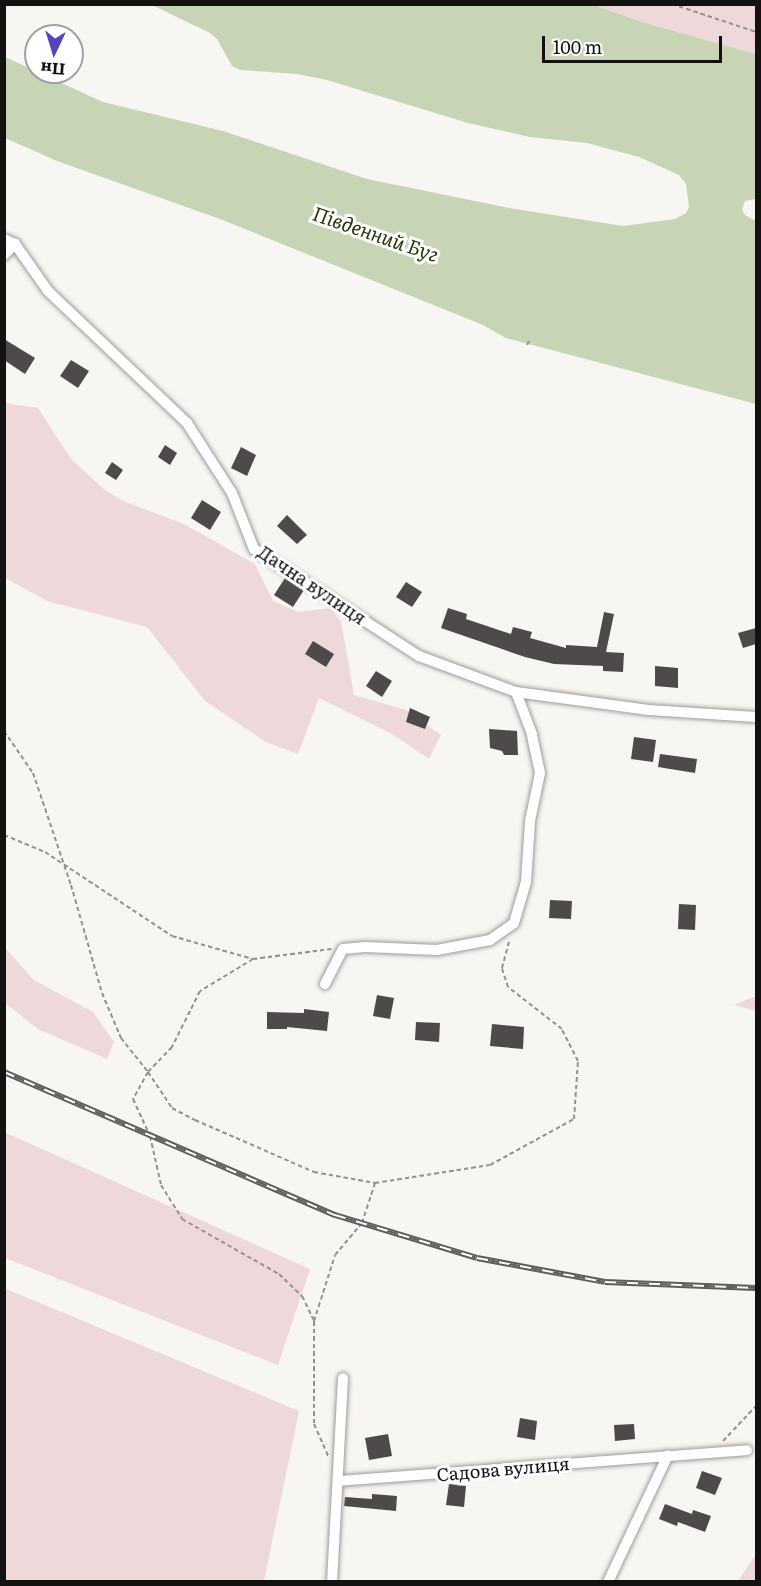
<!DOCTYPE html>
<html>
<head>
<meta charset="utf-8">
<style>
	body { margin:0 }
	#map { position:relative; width:761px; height:1586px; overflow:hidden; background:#f8f6f3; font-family:Literata,serif }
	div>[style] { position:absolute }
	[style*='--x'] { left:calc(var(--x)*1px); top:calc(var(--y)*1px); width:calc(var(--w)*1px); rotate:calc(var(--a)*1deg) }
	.green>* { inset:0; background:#efd8da }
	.water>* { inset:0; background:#c7d4b6 }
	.building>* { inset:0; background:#4d4a49 }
	.path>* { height:2px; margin-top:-1px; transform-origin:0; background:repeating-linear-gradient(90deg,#93918f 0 4.5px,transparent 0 7.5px) }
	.roads { filter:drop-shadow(0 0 2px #9e9b99) drop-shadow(0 0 2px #9e9b99) }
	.minor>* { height:10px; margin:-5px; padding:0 5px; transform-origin:5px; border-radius:5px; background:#fff }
	.rail>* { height:6px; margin-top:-3px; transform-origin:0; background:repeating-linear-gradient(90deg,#fff 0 11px,#5e5c5b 0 22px); box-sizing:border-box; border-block:2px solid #5e5c5b }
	span { translate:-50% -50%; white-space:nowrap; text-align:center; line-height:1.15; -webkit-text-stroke:6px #fff; paint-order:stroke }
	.street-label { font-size:18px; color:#131211 }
	.water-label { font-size:20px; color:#263706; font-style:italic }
	.frame { position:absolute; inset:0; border:6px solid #131211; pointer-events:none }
	.north { position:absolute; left:24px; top:24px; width:60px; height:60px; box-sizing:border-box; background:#fff; border:2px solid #a1a0a0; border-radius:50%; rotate:184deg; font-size:16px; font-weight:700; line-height:24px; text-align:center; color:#131211 }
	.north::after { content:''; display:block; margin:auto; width:21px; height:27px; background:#5545bd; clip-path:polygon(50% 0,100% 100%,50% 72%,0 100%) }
	.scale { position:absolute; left:542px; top:36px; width:180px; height:27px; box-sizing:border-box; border:3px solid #131211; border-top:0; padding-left:8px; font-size:18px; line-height:21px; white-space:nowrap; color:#131211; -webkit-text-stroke:4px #fff; paint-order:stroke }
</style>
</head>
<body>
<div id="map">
	<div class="green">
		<i style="clip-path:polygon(594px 5px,756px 5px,756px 54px,642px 22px)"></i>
		<i style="clip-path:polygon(5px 403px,38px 408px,71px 459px,105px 490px,123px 501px,184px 524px,255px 564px,273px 601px,298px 612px,330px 608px,341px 621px,354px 695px,406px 710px,441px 735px,429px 759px,392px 734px,319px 698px,298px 754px,266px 742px,205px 701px,147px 627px,47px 601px,5px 578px)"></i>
		<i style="clip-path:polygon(5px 948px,34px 980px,93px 1012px,114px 1042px,107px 1059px,38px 1029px,5px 1003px)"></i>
		<i style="clip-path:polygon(756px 996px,756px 1011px,734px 1005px)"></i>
		<i style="clip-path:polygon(4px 1132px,310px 1269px,278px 1365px,5px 1258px)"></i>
		<i style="clip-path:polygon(4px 1288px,299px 1411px,264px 1581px,5px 1581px)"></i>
		<i style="clip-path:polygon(756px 1554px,756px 1581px,738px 1581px)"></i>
	</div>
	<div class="water">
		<i style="clip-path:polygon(152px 5px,594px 5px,642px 22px,756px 54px,756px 199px,745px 201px,742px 209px,745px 215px,756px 221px,756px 404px,506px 338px,483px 325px,220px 219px,57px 161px,5px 138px,5px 57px,103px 102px,223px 131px,367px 179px,509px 208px,623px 226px,675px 219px,686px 213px,689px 207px,686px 184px,679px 175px,639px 157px,587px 143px,530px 137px,468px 123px,327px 80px,297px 74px,240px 70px,232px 66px,217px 39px,210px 33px)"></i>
	</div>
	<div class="building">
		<i style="clip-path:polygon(4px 339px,35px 358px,25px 374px,4px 360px)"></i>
		<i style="clip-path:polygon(71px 360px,89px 371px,78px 388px,60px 376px)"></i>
		<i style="clip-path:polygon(165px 445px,177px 453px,170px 465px,158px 457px)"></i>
		<i style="clip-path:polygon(241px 447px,256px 455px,247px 476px,231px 468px)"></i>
		<i style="clip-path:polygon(112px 462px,123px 470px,116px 480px,105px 473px)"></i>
		<i style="clip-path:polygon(202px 500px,221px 512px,210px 530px,191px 518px)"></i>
		<i style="clip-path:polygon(287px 515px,307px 535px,297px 544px,277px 526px)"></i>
		<i style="clip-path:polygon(285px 578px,304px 590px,293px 607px,274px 595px)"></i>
		<i style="clip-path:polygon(406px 582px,422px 592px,412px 607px,396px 597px)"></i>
		<i style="clip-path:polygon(448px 608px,467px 614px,466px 619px,511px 634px,513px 627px,532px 632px,530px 638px,566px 648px,566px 645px,597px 647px,604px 612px,614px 614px,606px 652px,624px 653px,623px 672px,603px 671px,603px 666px,554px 664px,525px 657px,441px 628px)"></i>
		<i style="clip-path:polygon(756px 628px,756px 644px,743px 648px,738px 633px)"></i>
		<i style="clip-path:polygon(313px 641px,334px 654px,326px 667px,305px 654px)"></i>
		<i style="clip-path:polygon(655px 666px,678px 668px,678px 688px,655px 686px)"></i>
		<i style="clip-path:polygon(376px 671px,392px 681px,382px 697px,366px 686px)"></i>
		<i style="clip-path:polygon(410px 708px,430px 717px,425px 729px,406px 722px)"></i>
		<i style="clip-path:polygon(489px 729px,517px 731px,518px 755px,504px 755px,502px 751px,490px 748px)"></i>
		<i style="clip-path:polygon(634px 737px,656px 740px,653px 762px,631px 759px)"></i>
		<i style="clip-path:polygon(660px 754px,697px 759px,695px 773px,658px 767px)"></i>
		<i style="clip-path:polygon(550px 900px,572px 901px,571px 919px,549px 918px)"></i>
		<i style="clip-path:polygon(679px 904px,696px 905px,695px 930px,678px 929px)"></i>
		<i style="clip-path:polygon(377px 995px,394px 998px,390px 1019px,373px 1016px)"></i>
		<i style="clip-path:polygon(304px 1009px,329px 1012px,327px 1031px,287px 1027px,287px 1029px,267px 1029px,267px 1012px,304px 1013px)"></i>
		<i style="clip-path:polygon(416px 1022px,440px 1023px,439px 1042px,415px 1040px)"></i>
		<i style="clip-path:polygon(492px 1024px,524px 1027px,523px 1049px,490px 1046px)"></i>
		<i style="clip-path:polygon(520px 1418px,537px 1421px,535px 1440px,517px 1437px)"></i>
		<i style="clip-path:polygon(634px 1424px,635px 1439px,615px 1441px,614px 1425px)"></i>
		<i style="clip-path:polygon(388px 1434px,392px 1456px,369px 1460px,365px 1438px)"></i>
		<i style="clip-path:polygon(702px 1471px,722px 1478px,715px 1495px,696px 1488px)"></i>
		<i style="clip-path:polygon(449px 1484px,466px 1486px,464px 1507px,446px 1505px)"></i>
		<i style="clip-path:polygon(372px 1494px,397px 1496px,396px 1511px,344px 1506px,345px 1497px,372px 1499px)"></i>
		<i style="clip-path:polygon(665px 1504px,692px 1514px,693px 1510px,711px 1516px,705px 1532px,678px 1522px,677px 1526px,659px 1519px)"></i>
	</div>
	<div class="path">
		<i style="--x:672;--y:4;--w:89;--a:18.4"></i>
		<i style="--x:527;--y:345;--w:7;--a:-63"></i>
		<i style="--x:4;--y:731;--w:51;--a:55.4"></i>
		<i style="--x:33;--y:773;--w:118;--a:71.3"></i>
		<i style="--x:71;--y:885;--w:112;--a:74"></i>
		<i style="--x:102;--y:993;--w:49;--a:67.1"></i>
		<i style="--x:121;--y:1038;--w:43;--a:51.5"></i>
		<i style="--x:148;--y:1072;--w:31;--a:119"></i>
		<i style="--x:133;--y:1099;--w:41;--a:65.3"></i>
		<i style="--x:150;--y:1136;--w:50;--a:77.3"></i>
		<i style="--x:161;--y:1185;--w:40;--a:58"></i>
		<i style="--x:182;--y:1219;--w:112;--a:29.6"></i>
		<i style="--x:279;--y:1274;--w:32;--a:44"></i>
		<i style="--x:302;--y:1296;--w:28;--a:64"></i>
		<i style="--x:314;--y:1321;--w:103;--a:90"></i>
		<i style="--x:314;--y:1424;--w:35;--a:66"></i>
		<i style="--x:4;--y:835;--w:44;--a:22.5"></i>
		<i style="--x:45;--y:852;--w:152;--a:33.5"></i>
		<i style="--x:172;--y:936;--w:84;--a:15.9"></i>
		<i style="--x:253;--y:959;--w:79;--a:-7.3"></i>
		<i style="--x:253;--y:959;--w:62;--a:148.9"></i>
		<i style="--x:200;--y:991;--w:63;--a:116.6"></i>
		<i style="--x:172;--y:1047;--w:35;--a:134"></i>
		<i style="--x:148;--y:1072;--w:43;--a:56.3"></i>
		<i style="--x:172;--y:1108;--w:26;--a:28"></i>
		<i style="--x:195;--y:1120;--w:130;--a:23.6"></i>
		<i style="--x:314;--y:1172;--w:62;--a:10.2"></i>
		<i style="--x:314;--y:1321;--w:69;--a:-72.3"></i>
		<i style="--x:335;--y:1255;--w:42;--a:-49.8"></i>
		<i style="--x:362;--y:1223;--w:42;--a:-72"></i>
		<i style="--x:375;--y:1183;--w:116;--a:-8.9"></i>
		<i style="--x:490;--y:1165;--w:96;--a:-28.7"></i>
		<i style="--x:574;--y:1119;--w:58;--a:-86.1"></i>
		<i style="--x:578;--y:1061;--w:36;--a:-117"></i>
		<i style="--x:562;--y:1029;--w:68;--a:-142.1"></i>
		<i style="--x:508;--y:987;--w:20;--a:-108"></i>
		<i style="--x:502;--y:968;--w:28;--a:-75"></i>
		<i style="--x:723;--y:1441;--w:48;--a:-46.7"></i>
	</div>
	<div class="roads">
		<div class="minor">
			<i style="--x:4;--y:239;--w:12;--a:24"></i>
			<i style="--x:15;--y:244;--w:57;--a:54.9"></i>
			<i style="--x:48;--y:291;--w:192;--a:43.5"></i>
			<i style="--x:187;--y:423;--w:83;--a:57.3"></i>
			<i style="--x:232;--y:493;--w:60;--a:68.6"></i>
			<i style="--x:254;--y:549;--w:197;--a:33"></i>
			<i style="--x:419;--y:656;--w:103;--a:20.4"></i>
			<i style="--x:516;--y:692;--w:134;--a:7.7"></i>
			<i style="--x:649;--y:710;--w:107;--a:3.7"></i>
			<i style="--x:4;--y:255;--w:16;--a:-45"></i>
			<i style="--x:325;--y:984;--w:39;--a:-63"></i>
			<i style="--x:343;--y:949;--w:22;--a:-5"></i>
			<i style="--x:365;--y:947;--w:72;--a:2.4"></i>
			<i style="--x:437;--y:950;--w:54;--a:-10.7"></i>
			<i style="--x:490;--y:940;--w:29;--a:-35"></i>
			<i style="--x:514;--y:923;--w:43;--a:-73.7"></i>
			<i style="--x:526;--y:882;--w:61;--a:-86.2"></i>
			<i style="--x:530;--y:821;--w:49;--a:-78.2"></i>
			<i style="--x:540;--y:773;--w:40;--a:-102"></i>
			<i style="--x:532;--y:734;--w:45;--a:-110.9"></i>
			<i style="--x:338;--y:1481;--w:410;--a:-4.3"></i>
			<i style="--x:332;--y:1582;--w:204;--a:-86.9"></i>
			<i style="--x:608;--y:1582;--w:140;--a:-64.7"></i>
		</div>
	</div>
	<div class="rail">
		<i style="--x:4;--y:1072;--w:361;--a:23.4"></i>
		<i style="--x:335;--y:1215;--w:148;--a:16.8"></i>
		<i style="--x:477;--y:1258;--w:130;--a:10.6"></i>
		<i style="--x:605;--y:1282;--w:151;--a:2.3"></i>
	</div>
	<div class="street-label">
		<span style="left:312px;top:585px;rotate:34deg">Дачна вулиця</span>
		<span style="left:503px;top:1469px;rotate:-5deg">Садова вулиця</span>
	</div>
	<div class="water-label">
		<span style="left:376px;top:233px;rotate:19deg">Південний Буг</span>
	</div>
	<div class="frame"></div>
	<div class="north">Пн</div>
	<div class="scale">100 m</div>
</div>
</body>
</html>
